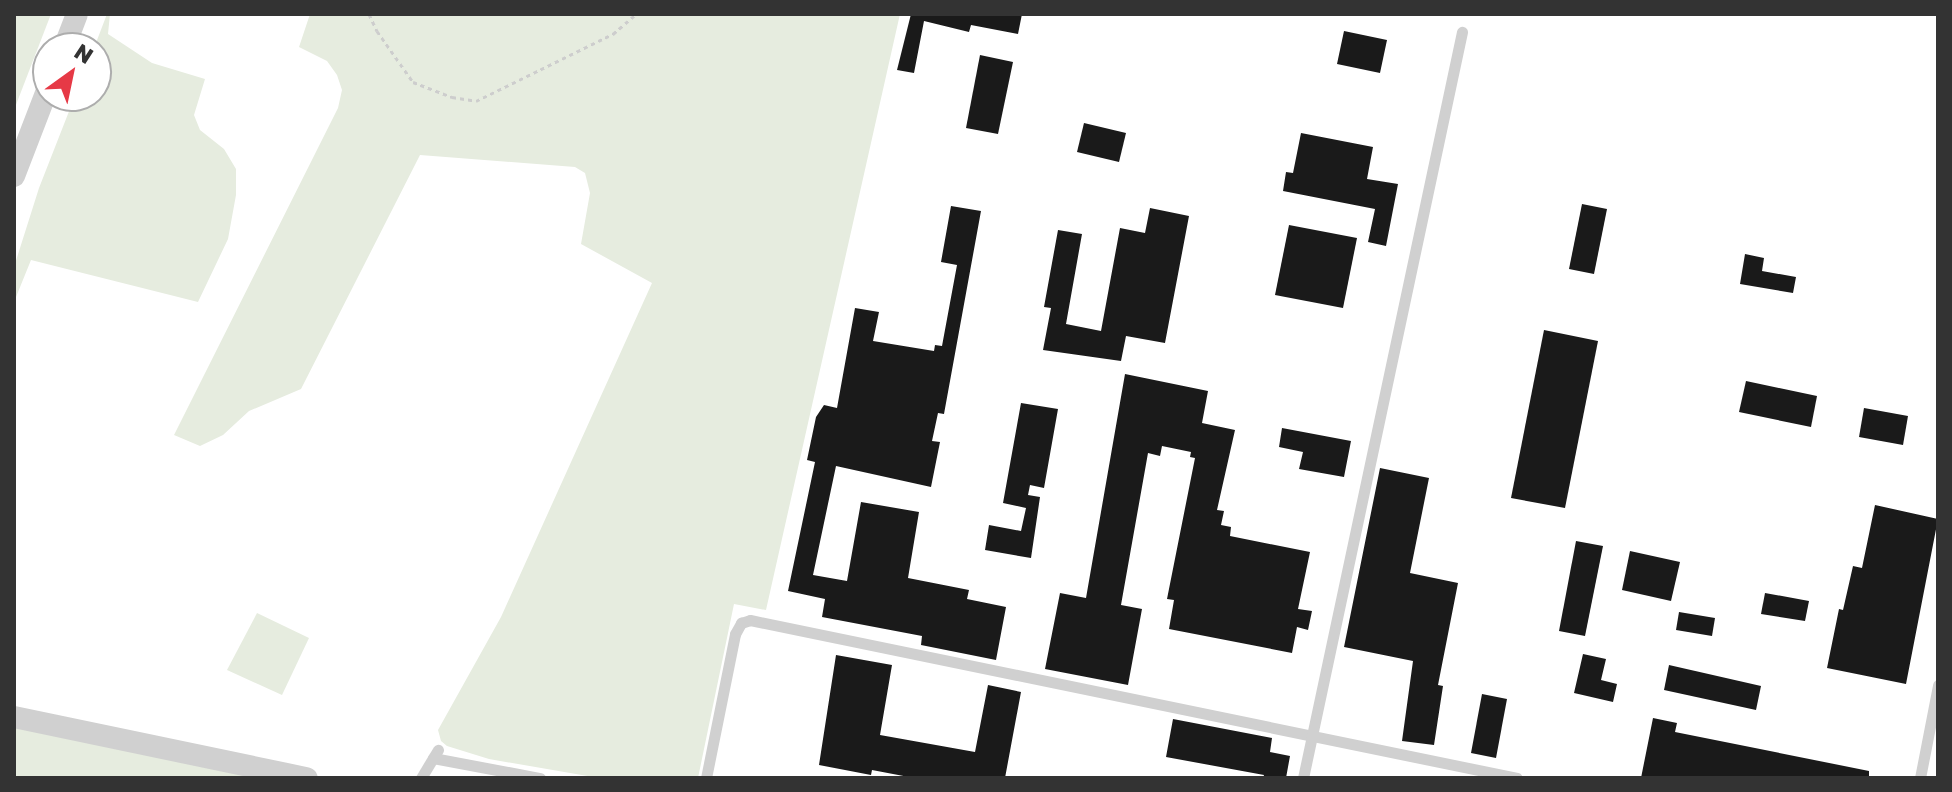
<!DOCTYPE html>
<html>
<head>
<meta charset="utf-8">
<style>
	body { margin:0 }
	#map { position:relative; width:1952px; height:792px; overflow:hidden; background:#fff; font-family:"Golos Text",sans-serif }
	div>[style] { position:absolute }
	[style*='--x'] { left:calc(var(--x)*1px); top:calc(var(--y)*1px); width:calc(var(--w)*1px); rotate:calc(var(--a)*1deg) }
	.green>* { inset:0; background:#e6ecdf }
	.building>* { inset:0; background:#1a1a1a }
	.path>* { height:3px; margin-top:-1.5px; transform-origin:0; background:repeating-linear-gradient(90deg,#cdcdcd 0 4px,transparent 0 8px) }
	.lane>* { height:11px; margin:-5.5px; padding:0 5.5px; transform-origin:5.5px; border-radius:5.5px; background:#d0d0d0 }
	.street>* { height:22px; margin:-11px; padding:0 11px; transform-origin:11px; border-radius:11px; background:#d0d0d0 }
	span { translate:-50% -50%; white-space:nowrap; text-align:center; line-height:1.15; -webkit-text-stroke:8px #fff; paint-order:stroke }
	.frame { position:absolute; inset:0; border:16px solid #333; pointer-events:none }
	.north { position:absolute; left:32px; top:32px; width:80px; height:80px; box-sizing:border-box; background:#fff; border:2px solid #adadad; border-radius:50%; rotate:33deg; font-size:22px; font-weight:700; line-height:32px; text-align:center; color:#333 }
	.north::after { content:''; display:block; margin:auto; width:28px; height:36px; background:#e63946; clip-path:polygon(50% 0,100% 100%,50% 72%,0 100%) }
</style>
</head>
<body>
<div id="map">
	<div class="green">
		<i style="clip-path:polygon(14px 14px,51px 14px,14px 110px)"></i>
		<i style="clip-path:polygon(107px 14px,110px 14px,108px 34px,152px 63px,205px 79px,194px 115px,200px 130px,224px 149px,236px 169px,236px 195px,228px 239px,198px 302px,31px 260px,14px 302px,14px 267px,39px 188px,75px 96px,96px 96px,94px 48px)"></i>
		<i style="clip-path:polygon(310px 14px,900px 14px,766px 610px,734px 604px,698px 778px,599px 778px,489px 759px,447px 746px,441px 741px,438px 730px,501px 617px,652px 283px,581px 244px,590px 193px,585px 173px,575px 167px,420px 155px,301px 389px,249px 411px,223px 435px,200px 446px,174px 435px,338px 108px,342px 90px,337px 75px,327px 61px,299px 47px)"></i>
		<i style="clip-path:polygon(257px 613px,309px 638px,282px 695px,227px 670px)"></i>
		<i style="clip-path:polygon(14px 726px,265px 778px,14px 778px)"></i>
	</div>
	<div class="building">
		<i style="clip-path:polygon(911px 14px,1022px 14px,1018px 34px,971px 25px,969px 32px,924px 21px,914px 73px,897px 70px)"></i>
		<i style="clip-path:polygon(1344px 31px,1387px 40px,1380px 73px,1337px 64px)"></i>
		<i style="clip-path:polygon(980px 55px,1013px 62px,998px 134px,966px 128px)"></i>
		<i style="clip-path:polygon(1084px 123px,1126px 133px,1119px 162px,1077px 152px)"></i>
		<i style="clip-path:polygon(1301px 133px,1373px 147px,1367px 179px,1398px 184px,1386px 246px,1368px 242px,1375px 209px,1283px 191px,1286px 172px,1293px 173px)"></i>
		<i style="clip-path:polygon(1582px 204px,1607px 209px,1594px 274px,1569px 269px)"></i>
		<i style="clip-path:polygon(951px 206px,981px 211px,944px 414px,938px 413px,932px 441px,940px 442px,931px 487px,836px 466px,813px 575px,847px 581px,861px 502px,919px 512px,908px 578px,969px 590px,967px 599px,1006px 607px,996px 660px,921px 645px,922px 636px,822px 617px,825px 599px,788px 591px,815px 462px,807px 460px,816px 417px,824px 405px,837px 408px,855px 308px,879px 312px,873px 341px,934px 351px,935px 345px,942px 346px,957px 265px,941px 262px)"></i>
		<i style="clip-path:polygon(1150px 208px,1189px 216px,1165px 343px,1126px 336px,1121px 361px,1043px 350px,1051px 308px,1044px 307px,1058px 230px,1082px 234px,1066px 324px,1101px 331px,1120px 228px,1145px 233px)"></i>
		<i style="clip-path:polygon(1289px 225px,1357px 238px,1343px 308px,1275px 295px)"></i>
		<i style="clip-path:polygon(1745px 254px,1764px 258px,1762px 271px,1796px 277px,1793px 293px,1740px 284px)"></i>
		<i style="clip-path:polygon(1544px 330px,1598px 341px,1565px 508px,1511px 498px)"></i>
		<i style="clip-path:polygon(1125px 374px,1208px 391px,1202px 423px,1235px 430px,1217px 510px,1224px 511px,1221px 525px,1231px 527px,1230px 536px,1310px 552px,1298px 609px,1312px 611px,1308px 630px,1297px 627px,1292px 653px,1169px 629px,1174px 600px,1167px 599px,1195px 458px,1190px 457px,1191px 452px,1162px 446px,1160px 456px,1148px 453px,1121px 605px,1142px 609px,1128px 685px,1045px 669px,1060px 593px,1086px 598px)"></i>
		<i style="clip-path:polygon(1746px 381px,1817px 396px,1811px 427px,1739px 412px)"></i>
		<i style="clip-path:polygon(1021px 403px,1058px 409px,1044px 488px,1030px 485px,1028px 495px,1040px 497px,1031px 558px,985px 550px,989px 525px,1021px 531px,1026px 508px,1003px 503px)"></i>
		<i style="clip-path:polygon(1864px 408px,1908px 416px,1903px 445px,1859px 437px)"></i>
		<i style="clip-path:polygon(1282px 428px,1351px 441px,1344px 477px,1299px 469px,1303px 452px,1279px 447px)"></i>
		<i style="clip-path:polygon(1380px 468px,1429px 478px,1410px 573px,1458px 583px,1438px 685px,1443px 686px,1434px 745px,1402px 741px,1413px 661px,1344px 647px)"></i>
		<i style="clip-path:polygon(1875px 505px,1938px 519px,1906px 684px,1827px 668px,1839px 609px,1843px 610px,1853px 566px,1862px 568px)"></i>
		<i style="clip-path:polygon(1576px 541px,1603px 546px,1585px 636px,1559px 631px)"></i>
		<i style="clip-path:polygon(1630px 551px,1680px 562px,1671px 601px,1622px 590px)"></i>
		<i style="clip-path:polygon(1765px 593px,1809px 601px,1805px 621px,1761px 614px)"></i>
		<i style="clip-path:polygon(1679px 612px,1715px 618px,1712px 636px,1676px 630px)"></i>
		<i style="clip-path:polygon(1583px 654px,1606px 659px,1601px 680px,1617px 684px,1613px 702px,1574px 693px)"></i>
		<i style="clip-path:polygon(836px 655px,892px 665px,880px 735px,975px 752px,988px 685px,1021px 692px,1005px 778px,914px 778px,872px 770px,871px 775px,819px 765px)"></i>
		<i style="clip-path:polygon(1669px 665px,1761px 686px,1756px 710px,1664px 690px)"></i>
		<i style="clip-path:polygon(1482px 694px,1507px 699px,1496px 758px,1471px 753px)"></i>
		<i style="clip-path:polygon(1653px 718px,1677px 723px,1675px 732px,1869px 771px,1869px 778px,1641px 778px)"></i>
		<i style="clip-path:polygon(1173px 719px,1272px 738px,1270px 752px,1290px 756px,1286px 778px,1263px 778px,1264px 775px,1166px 757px)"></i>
	</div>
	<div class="path">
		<i style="--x:369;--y:14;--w:19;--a:65"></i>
		<i style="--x:377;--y:31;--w:62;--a:54.8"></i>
		<i style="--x:413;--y:82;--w:42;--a:21"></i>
		<i style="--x:452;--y:97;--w:24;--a:9"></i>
		<i style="--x:476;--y:101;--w:153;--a:-26.1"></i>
		<i style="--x:613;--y:34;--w:30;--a:-41"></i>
	</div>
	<div class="lane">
		<i style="--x:433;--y:758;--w:109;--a:10.6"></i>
		<i style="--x:421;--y:778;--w:33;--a:-59"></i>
		<i style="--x:706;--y:778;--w:147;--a:-78.6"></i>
		<i style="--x:735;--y:634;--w:13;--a:-61"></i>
		<i style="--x:741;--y:623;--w:9;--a:-18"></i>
		<i style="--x:750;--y:620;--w:783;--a:11.64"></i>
		<i style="--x:1303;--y:778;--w:763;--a:-77.97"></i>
		<i style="--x:1920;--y:778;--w:95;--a:-79"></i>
	</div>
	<div class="street">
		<i style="--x:64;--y:48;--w:36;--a:-69"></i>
		<i style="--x:14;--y:176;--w:94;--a:-68.9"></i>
		<i style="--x:14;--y:717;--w:299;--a:11.8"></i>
	</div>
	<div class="frame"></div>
	<div class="north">N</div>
</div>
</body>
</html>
